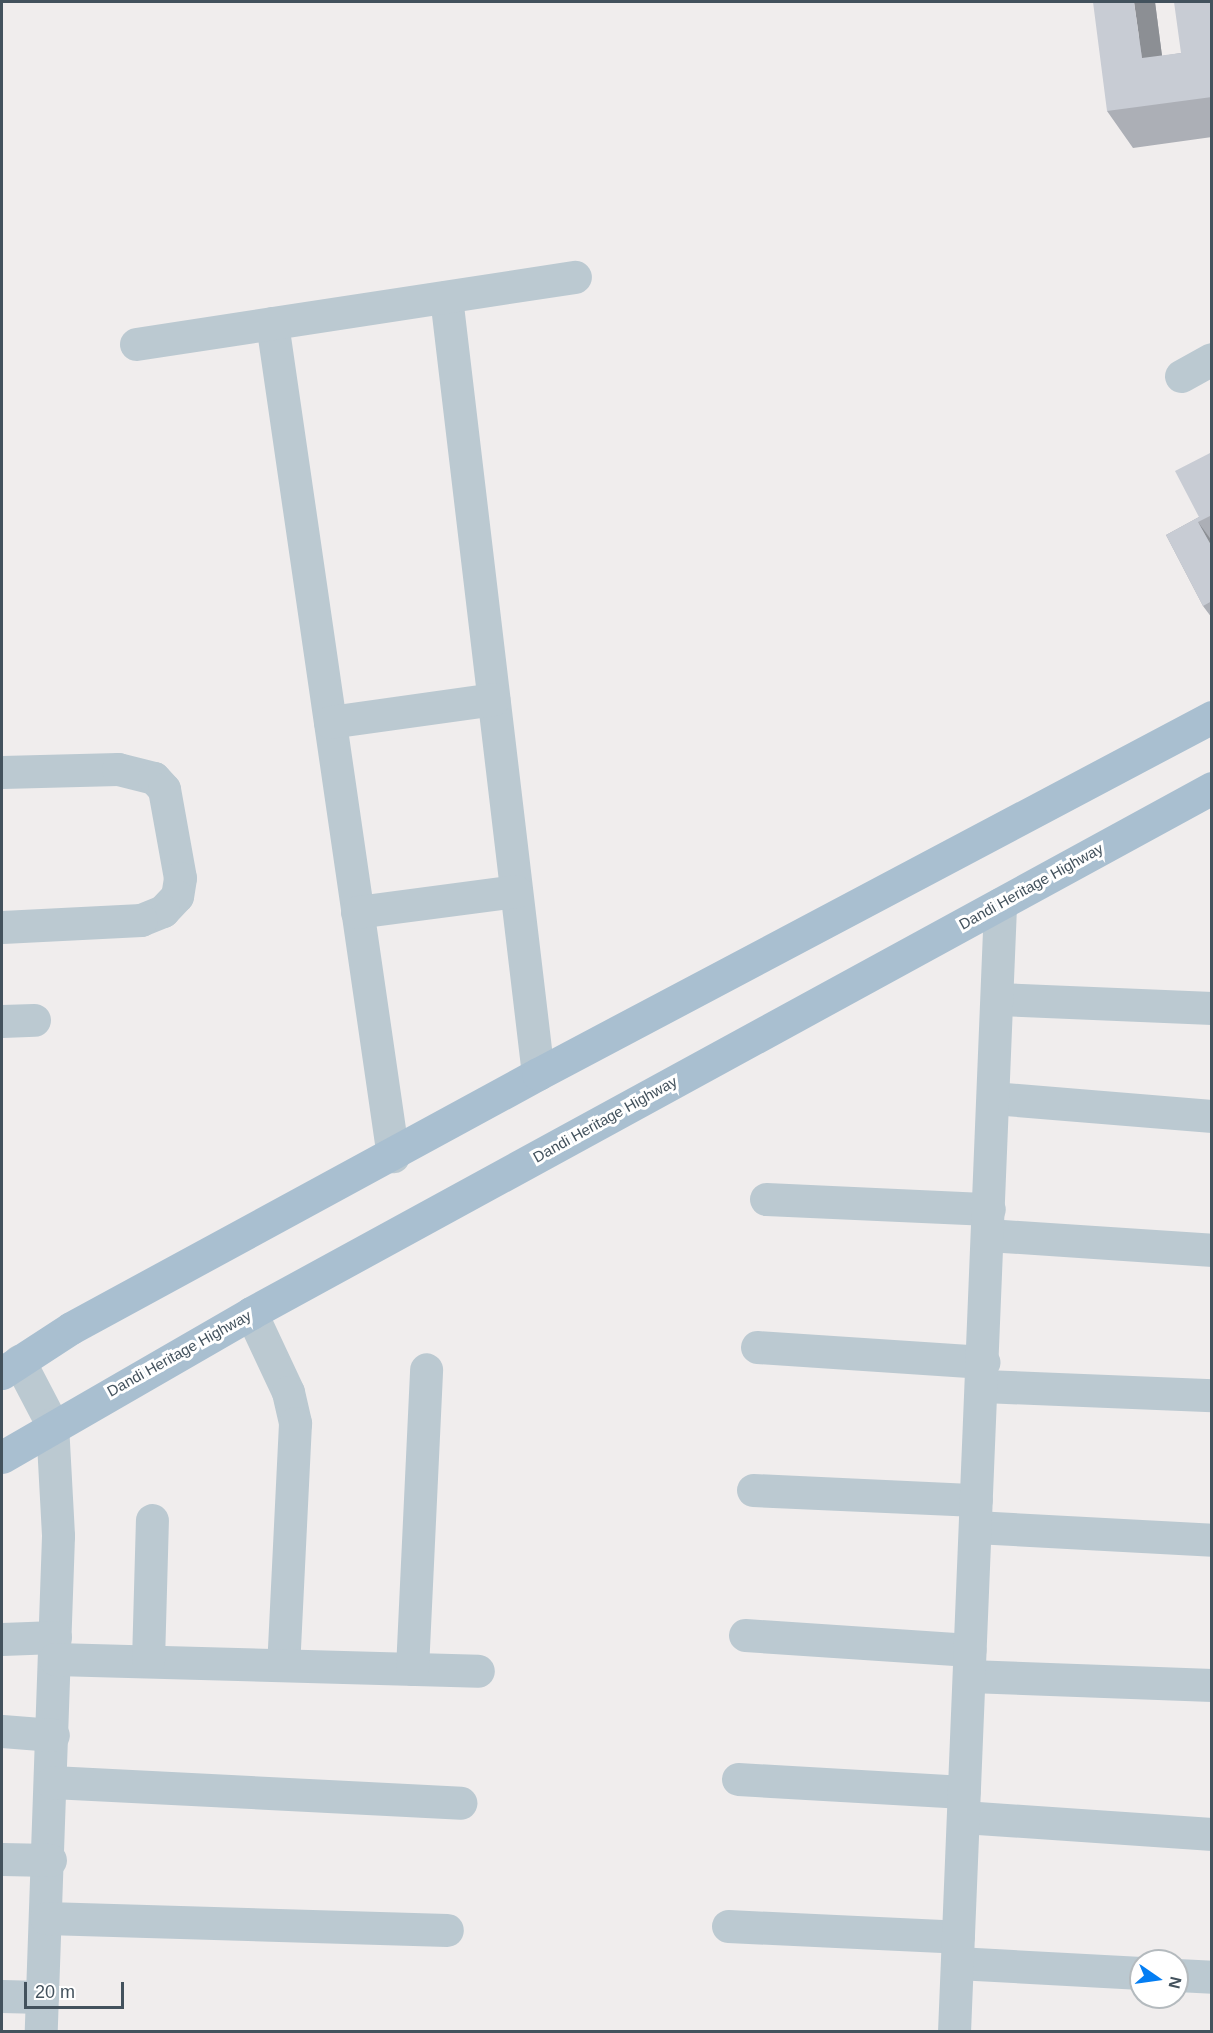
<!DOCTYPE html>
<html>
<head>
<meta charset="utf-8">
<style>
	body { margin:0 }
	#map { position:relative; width:1213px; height:2033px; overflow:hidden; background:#f0eded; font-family:Arial,sans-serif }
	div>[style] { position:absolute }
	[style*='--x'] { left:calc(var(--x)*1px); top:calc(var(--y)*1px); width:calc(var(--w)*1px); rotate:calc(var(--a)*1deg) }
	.minor>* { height:33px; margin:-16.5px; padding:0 16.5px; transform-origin:16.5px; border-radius:16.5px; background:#bbc9d1 }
	.major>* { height:33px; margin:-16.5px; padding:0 16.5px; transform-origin:16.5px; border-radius:16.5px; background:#a9bfd0 }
	.wall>* { inset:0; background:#acafb6 }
	.shaded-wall>* { inset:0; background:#8c8f94 }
	.building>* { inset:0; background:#c8ccd4 }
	span { translate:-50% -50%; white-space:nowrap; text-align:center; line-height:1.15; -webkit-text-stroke:6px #fff; paint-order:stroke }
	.street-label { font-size:15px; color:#43525d }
	.frame { position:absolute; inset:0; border:3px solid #43525d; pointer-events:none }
	.north { position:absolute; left:1129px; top:1949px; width:60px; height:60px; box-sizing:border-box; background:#fff; border:2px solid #b4babe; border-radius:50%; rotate:103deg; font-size:16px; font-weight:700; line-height:24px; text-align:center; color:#43525d }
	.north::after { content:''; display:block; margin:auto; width:21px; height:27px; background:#047ef3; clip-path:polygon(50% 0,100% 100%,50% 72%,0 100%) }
	.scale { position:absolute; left:24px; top:1982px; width:100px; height:27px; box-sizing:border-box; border:3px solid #43525d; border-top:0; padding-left:8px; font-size:18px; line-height:21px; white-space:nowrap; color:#43525d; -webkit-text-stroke:4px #fff; paint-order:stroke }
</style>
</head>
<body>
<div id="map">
	<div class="minor">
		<i style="--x:446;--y:297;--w:782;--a:83.25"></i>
		<i style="--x:272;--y:323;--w:842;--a:81.74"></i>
		<i style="--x:136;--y:344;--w:444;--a:-8.7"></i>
		<i style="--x:1181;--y:376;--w:35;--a:-29"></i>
		<i style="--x:330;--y:722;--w:165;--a:-8"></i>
		<i style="--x:2;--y:772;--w:116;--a:-1.5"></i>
		<i style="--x:118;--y:769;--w:37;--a:14"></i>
		<i style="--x:154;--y:778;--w:15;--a:48"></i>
		<i style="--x:164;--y:789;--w:90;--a:79.8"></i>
		<i style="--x:180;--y:878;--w:18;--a:99"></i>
		<i style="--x:177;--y:896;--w:21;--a:133"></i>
		<i style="--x:163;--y:911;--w:24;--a:158"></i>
		<i style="--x:141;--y:920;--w:139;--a:177.1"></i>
		<i style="--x:357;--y:912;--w:160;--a:-7.5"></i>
		<i style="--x:997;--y:999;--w:215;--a:2.4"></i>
		<i style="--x:2;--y:1021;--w:32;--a:-2"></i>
		<i style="--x:993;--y:1098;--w:220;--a:4.7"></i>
		<i style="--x:766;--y:1199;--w:223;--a:2.6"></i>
		<i style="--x:988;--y:1235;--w:225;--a:3.8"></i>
		<i style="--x:251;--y:1313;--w:87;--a:64.9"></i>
		<i style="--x:288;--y:1392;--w:32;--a:77"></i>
		<i style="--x:295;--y:1423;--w:242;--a:92.8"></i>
		<i style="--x:757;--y:1347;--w:227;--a:3.8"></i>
		<i style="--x:19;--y:1361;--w:71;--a:62.4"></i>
		<i style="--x:52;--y:1424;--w:112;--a:86.9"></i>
		<i style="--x:58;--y:1536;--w:496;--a:92"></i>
		<i style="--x:983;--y:1386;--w:229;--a:2.3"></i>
		<i style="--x:753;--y:1490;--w:223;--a:2.6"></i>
		<i style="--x:975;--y:1527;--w:237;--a:3.1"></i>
		<i style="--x:745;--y:1635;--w:225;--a:3.8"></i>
		<i style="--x:2;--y:1639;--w:53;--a:-2.2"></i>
		<i style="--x:55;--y:1659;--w:423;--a:1.6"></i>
		<i style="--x:148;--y:1661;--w:141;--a:-88.4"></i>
		<i style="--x:412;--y:1669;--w:300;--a:-87.3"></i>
		<i style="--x:969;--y:1676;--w:243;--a:2.1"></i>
		<i style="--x:2;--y:1731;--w:51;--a:4.5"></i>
		<i style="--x:738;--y:1779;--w:226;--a:3.3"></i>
		<i style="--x:52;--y:1782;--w:409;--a:2.9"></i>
		<i style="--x:963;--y:1817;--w:250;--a:3.9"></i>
		<i style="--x:2;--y:1859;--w:48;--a:1.2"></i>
		<i style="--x:46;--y:1918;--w:401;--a:1.7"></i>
		<i style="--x:728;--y:1926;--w:230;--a:2.7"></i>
		<i style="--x:957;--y:1963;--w:184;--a:3.1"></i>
		<i style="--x:1177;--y:1975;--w:35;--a:3"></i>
		<i style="--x:2;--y:1996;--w:40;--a:1.4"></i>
		<i style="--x:954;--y:2032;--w:1129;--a:-87.66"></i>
	</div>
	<div class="major">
		<i style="--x:2;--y:1373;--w:82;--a:-33.1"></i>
		<i style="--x:71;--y:1328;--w:532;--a:-28.54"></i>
		<i style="--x:538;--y:1074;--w:763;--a:-27.91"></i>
		<i style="--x:2;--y:1457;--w:288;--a:-30"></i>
		<i style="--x:251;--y:1313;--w:1095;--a:-28.65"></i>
	</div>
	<div class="wall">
		<i style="clip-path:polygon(1155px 2px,1162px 56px,1181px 53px,1212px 2px,1212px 137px,1133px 148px,1107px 111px)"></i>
		<i style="clip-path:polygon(1212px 452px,1212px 618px,1203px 606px,1166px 535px,1199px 517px)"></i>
	</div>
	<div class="shaded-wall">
		<i style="clip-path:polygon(1134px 2px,1155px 2px,1167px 94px,1142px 58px)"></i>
		<i style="clip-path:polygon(1198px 522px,1212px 541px,1212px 547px)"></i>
	</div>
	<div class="building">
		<i style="clip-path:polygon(1093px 2px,1134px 2px,1142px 58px,1181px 53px,1174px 2px,1212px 2px,1212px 97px,1107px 111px)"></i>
		<i style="clip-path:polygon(1212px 452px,1212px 515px,1198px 522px,1212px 547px,1212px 601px,1203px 606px,1166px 535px,1199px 517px,1175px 471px)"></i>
	</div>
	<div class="street-label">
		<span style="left:1031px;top:886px;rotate:-29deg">Dandi Heritage Highway</span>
		<span style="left:605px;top:1119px;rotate:-29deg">Dandi Heritage Highway</span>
		<span style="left:179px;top:1353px;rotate:-29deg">Dandi Heritage Highway</span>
	</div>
	<div class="frame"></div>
	<div class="north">N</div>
	<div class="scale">20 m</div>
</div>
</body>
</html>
